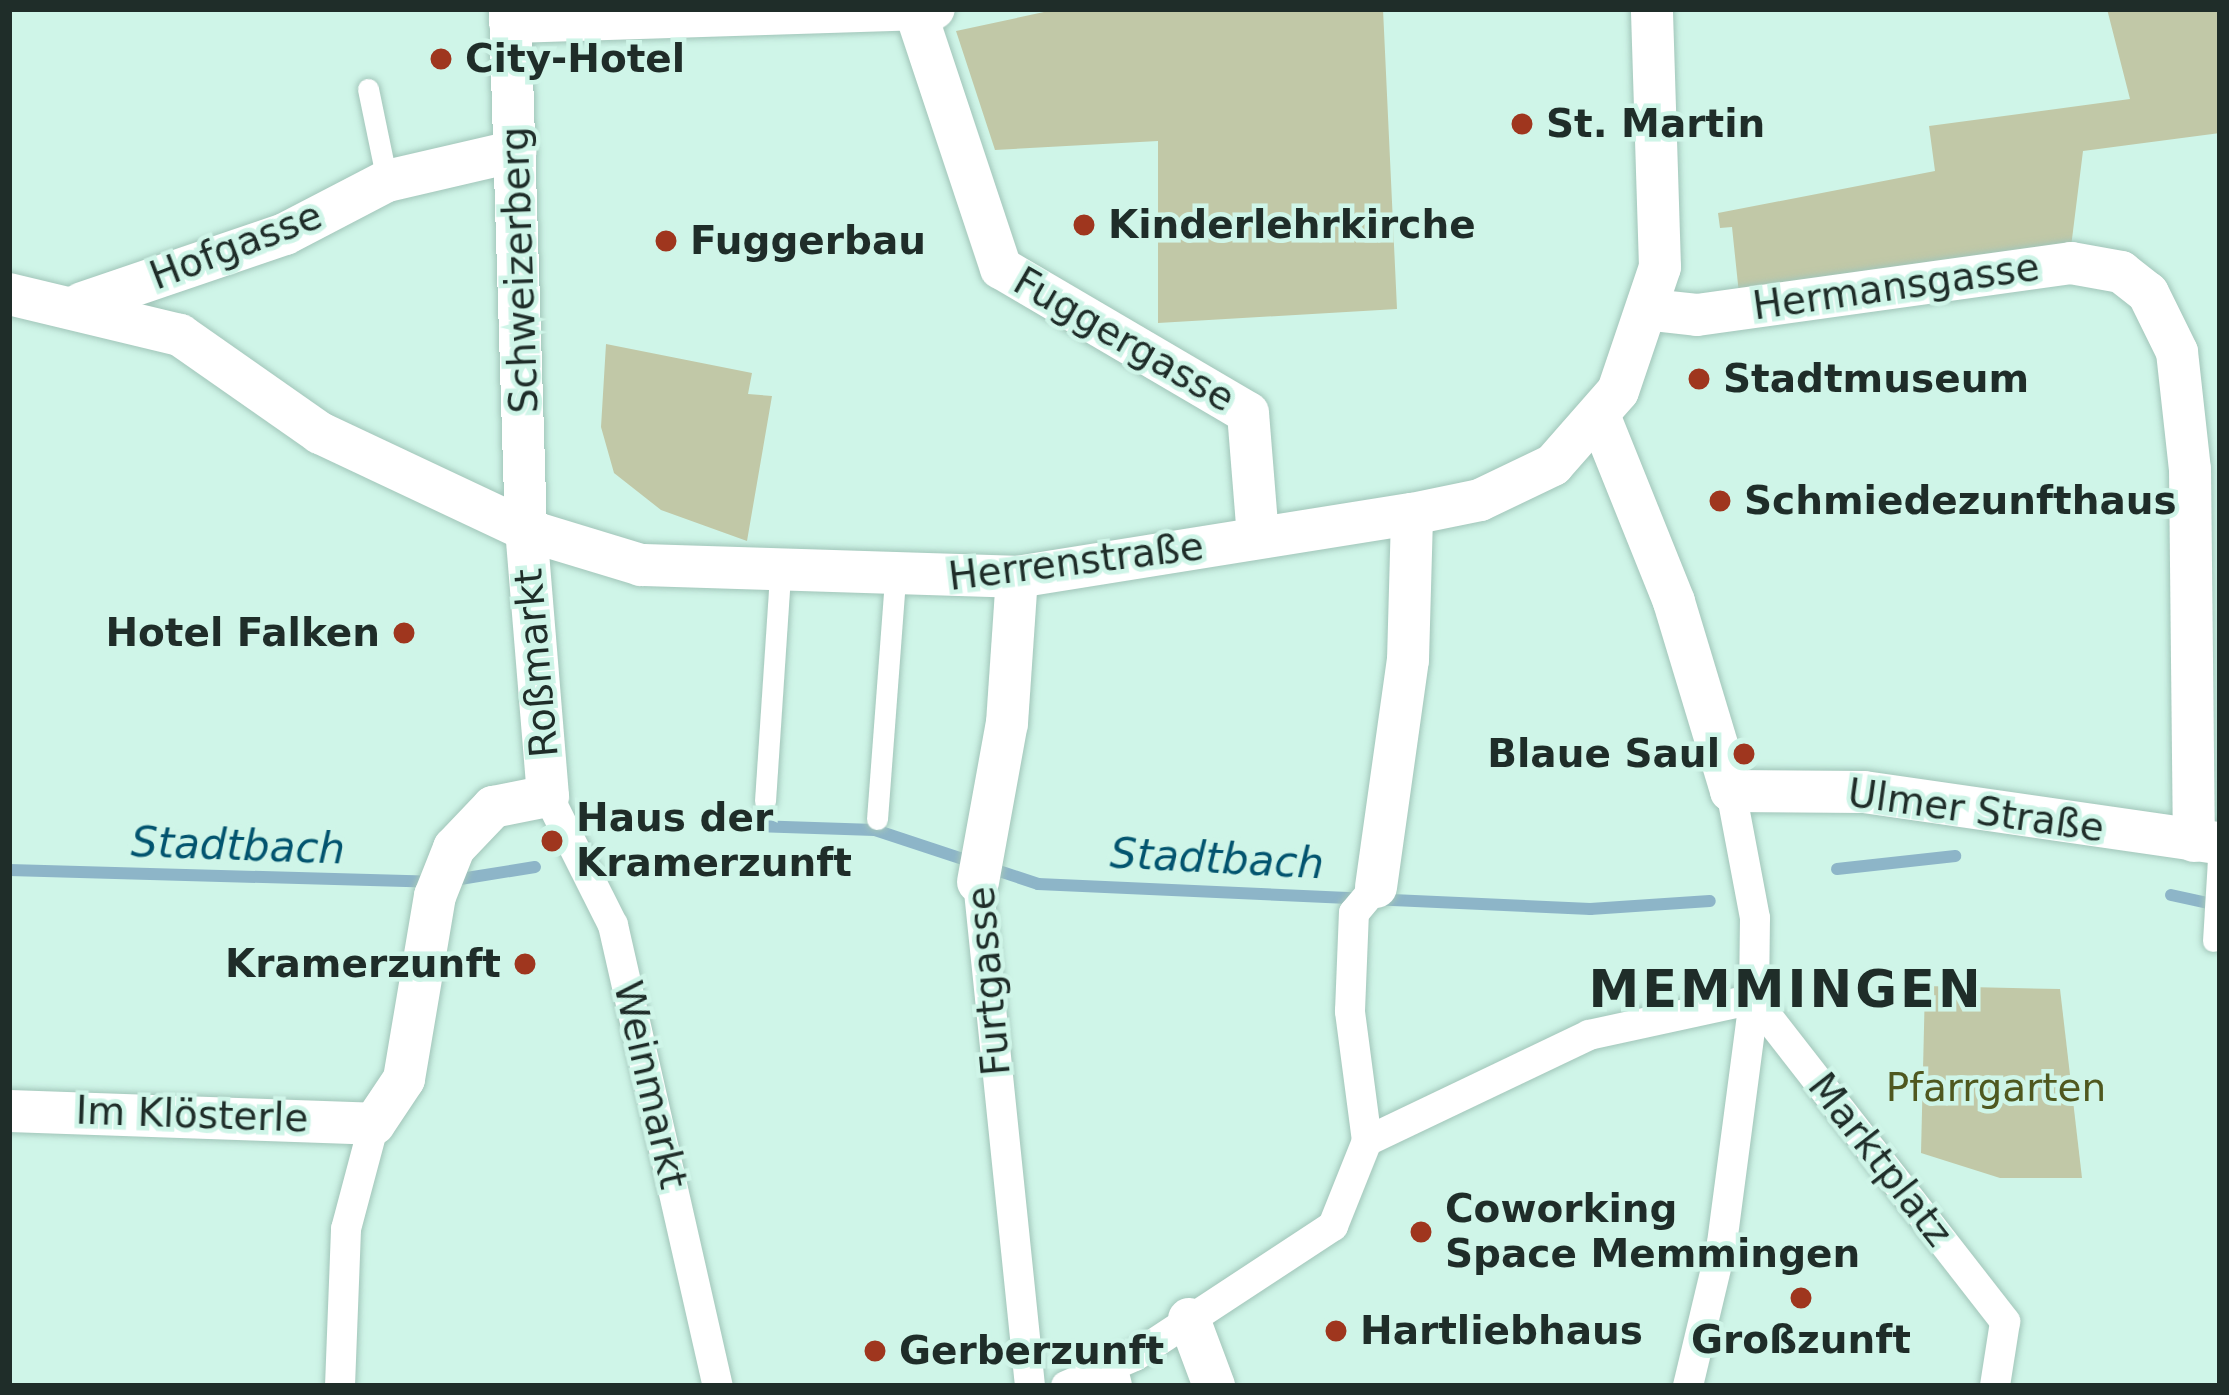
<!DOCTYPE html>
<html>
<head>
<meta charset="utf-8">
<style>
	body { margin:0 }
	#map { position:relative; width:2229px; height:1395px; overflow:hidden; background:#cff5e8; font-family:"DejaVu Sans",sans-serif }
	div>[style] { position:absolute }
	[style*='--x'] { left:calc(var(--x)*1px); top:calc(var(--y)*1px); width:calc(var(--w)*1px); rotate:calc(var(--a)*1deg) }
	.green>* { inset:0; background:#c1c8a7 }
	.stream>* { height:12px; margin:-6px; padding:0 6px; transform-origin:6px; border-radius:6px; background:#8db5c8 }
	.roads { filter:drop-shadow(0 0 3px #a1c5b9) drop-shadow(0 0 3px #a1c5b9) }
	.service>* { height:21px; margin:-10.5px; padding:0 10.5px; transform-origin:10.5px; border-radius:10.5px; background:#fff }
	.pedestrian>* { height:30px; margin:-15px; padding:0 15px; transform-origin:15px; border-radius:15px; background:#fff }
	.minor>* { height:42px; margin:-21px; padding:0 21px; transform-origin:21px; border-radius:21px; background:#fff }
	.dots>* { width:33px; height:33px; translate:-50% -50%; box-sizing:border-box; border:6px solid #cff5e8; border-radius:50% }
	span { translate:-50% -50%; white-space:nowrap; text-align:center; line-height:1.15; -webkit-text-stroke:9px #cff5e8; paint-order:stroke }
	.poi-label { font-size:39px; color:#1f2d29; font-weight:700 }
	.left { translate:0 -50%; text-align:left }
	.right { translate:-100% -50%; text-align:right }
	.street-label { font-size:39px; color:#1f2d29 }
	.park-label { font-size:39px; color:#4f581f }
	.water-label { font-size:42px; color:#02546f; font-style:italic }
	.district-label { font-size:51px; color:#1f2d29; font-weight:700; letter-spacing:3px }
	.frame { position:absolute; inset:0; border:12px solid #1f2d29; pointer-events:none }
</style>
</head>
<body>
<div id="map">
	<div class="green">
		<i style="clip-path:polygon(1058px 9px,1383px 9px,1397px 309px,1158px 323px,1158px 141px,995px 150px,956px 31px)"></i>
		<i style="clip-path:polygon(2107px 9px,2220px 9px,2220px 133px,2083px 151px,2071px 247px,1739px 294px,1732px 227px,1720px 228px,1718px 213px,1935px 171px,1929px 126px,2130px 99px)"></i>
		<i style="clip-path:polygon(606px 344px,752px 373px,748px 394px,772px 396px,747px 541px,661px 510px,614px 473px,601px 427px)"></i>
		<i style="clip-path:polygon(1925px 986px,2060px 989px,2082px 1178px,2000px 1178px,1921px 1153px)"></i>
	</div>
	<div class="stream">
		<i style="--x:729;--y:825;--w:146;--a:2"></i>
		<i style="--x:875;--y:830;--w:172;--a:18.3"></i>
		<i style="--x:1038;--y:884;--w:553;--a:2.59"></i>
		<i style="--x:1590;--y:909;--w:120;--a:-3.8"></i>
		<i style="--x:1837;--y:869;--w:119;--a:-6.3"></i>
		<i style="--x:9;--y:870;--w:424;--a:1.6"></i>
		<i style="--x:454;--y:880;--w:82;--a:-9.1"></i>
		<i style="--x:2171;--y:895;--w:47;--a:12.3"></i>
	</div>
	<div class="roads">
		<div class="service">
			<i style="--x:368;--y:89;--w:94;--a:78.3"></i>
			<i style="--x:765;--y:801;--w:225;--a:-86.2"></i>
			<i style="--x:877;--y:819;--w:238;--a:-85.7"></i>
			<i style="--x:2213;--y:941;--w:98;--a:-86.5"></i>
		</div>
		<div class="pedestrian">
			<i style="--x:548;--y:796;--w:144;--a:63.3"></i>
			<i style="--x:613;--y:925;--w:473;--a:77.2"></i>
			<i style="--x:978;--y:882;--w:507;--a:84.11"></i>
			<i style="--x:1367;--y:1141;--w:131;--a:-97.5"></i>
			<i style="--x:1350;--y:1011;--w:98;--a:-87.7"></i>
			<i style="--x:1354;--y:913;--w:34;--a:-50"></i>
			<i style="--x:340;--y:1386;--w:157;--a:-87.8"></i>
			<i style="--x:346;--y:1229;--w:109;--a:-75.1"></i>
			<i style="--x:1066;--y:1386;--w:75;--a:-23.5"></i>
			<i style="--x:1135;--y:1356;--w:237;--a:-33.3"></i>
			<i style="--x:1333;--y:1226;--w:92;--a:-68.2"></i>
			<i style="--x:1367;--y:1141;--w:246;--a:-25.5"></i>
			<i style="--x:1589;--y:1035;--w:169;--a:-12.3"></i>
			<i style="--x:1754;--y:999;--w:409;--a:52.1"></i>
			<i style="--x:2005;--y:1322;--w:65;--a:98.9"></i>
			<i style="--x:1688;--y:1386;--w:147;--a:-76.6"></i>
			<i style="--x:1722;--y:1243;--w:246;--a:-82.5"></i>
			<i style="--x:1754;--y:999;--w:81;--a:-89.3"></i>
			<i style="--x:1755;--y:918;--w:129;--a:-100.7"></i>
		</div>
		<div class="minor">
			<i style="--x:916;--y:13;--w:269;--a:71.6"></i>
			<i style="--x:1001;--y:268;--w:286;--a:30.4"></i>
			<i style="--x:1248;--y:413;--w:124;--a:85.4"></i>
			<i style="--x:510;--y:22;--w:424;--a:-1.8"></i>
			<i style="--x:9;--y:294;--w:176;--a:13.5"></i>
			<i style="--x:180;--y:335;--w:171;--a:35"></i>
			<i style="--x:320;--y:433;--w:228;--a:25.2"></i>
			<i style="--x:526;--y:530;--w:120;--a:16.9"></i>
			<i style="--x:641;--y:565;--w:376;--a:1.8"></i>
			<i style="--x:1017;--y:577;--w:400;--a:-9.1"></i>
			<i style="--x:1412;--y:514;--w:69;--a:-11.6"></i>
			<i style="--x:1480;--y:500;--w:81;--a:-25.6"></i>
			<i style="--x:1553;--y:465;--w:98;--a:-48.7"></i>
			<i style="--x:1618;--y:391;--w:131;--a:-71.3"></i>
			<i style="--x:1660;--y:267;--w:258;--a:-91.8"></i>
			<i style="--x:82;--y:303;--w:214;--a:-18.8"></i>
			<i style="--x:285;--y:234;--w:115;--a:-27.5"></i>
			<i style="--x:387;--y:181;--w:132;--a:-13.1"></i>
			<i style="--x:1652;--y:310;--w:45;--a:6.3"></i>
			<i style="--x:1697;--y:315;--w:378;--a:-7.9"></i>
			<i style="--x:2071;--y:263;--w:51;--a:10.2"></i>
			<i style="--x:2121;--y:272;--w:34;--a:38"></i>
			<i style="--x:2148;--y:293;--w:66;--a:63.8"></i>
			<i style="--x:2177;--y:352;--w:118;--a:83.7"></i>
			<i style="--x:2190;--y:469;--w:372;--a:89.4"></i>
			<i style="--x:1601;--y:420;--w:196;--a:68.1"></i>
			<i style="--x:1674;--y:602;--w:197;--a:73.2"></i>
			<i style="--x:1731;--y:791;--w:133;--a:0.4"></i>
			<i style="--x:1864;--y:792;--w:360;--a:8.2"></i>
			<i style="--x:978;--y:882;--w:162;--a:-79.7"></i>
			<i style="--x:1007;--y:723;--w:146;--a:-86.1"></i>
			<i style="--x:1376;--y:887;--w:229;--a:-82"></i>
			<i style="--x:1408;--y:660;--w:146;--a:-88.4"></i>
			<i style="--x:9;--y:1111;--w:365;--a:2"></i>
			<i style="--x:374;--y:1124;--w:54;--a:-56.3"></i>
			<i style="--x:404;--y:1079;--w:186;--a:-80.4"></i>
			<i style="--x:435;--y:896;--w:52;--a:-68.4"></i>
			<i style="--x:454;--y:848;--w:57;--a:-46.4"></i>
			<i style="--x:493;--y:807;--w:56;--a:-11.3"></i>
			<i style="--x:548;--y:796;--w:267;--a:-94.7"></i>
			<i style="--x:526;--y:530;--w:521;--a:-91.76"></i>
			<i style="--x:1189;--y:1319;--w:72;--a:69.5"></i>
			<i style="--x:1107;--y:1371;--w:16;--a:75"></i>
		</div>
	</div>
	<div class="dots">
		<i style="left:441px;top:59px;background:#9f361e"></i>
		<i style="left:1522px;top:124px;background:#9f361e"></i>
		<i style="left:1084px;top:225px;background:#9f361e"></i>
		<i style="left:666px;top:241px;background:#9f361e"></i>
		<i style="left:1699px;top:379px;background:#9f361e"></i>
		<i style="left:1720px;top:501px;background:#9f361e"></i>
		<i style="left:404px;top:633px;background:#9f361e"></i>
		<i style="left:1744px;top:754px;background:#9f361e"></i>
		<i style="left:552px;top:841px;background:#9f361e"></i>
		<i style="left:525px;top:964px;background:#9f361e"></i>
		<i style="left:1421px;top:1232px;background:#9f361e"></i>
		<i style="left:1801px;top:1298px;background:#9f361e"></i>
		<i style="left:1336px;top:1331px;background:#9f361e"></i>
		<i style="left:875px;top:1351px;background:#9f361e"></i>
	</div>
	<div class="poi-label">
		<span class="left" style="left:465px;top:59px">City-Hotel</span>
		<span class="left" style="left:1546px;top:124px">St. Martin</span>
		<span class="left" style="left:1108px;top:225px">Kinderlehrkirche</span>
		<span class="left" style="left:690px;top:241px">Fuggerbau</span>
		<span class="left" style="left:1723px;top:379px">Stadtmuseum</span>
		<span class="left" style="left:1744px;top:501px">Schmiedezunfthaus</span>
		<span class="right" style="left:380px;top:633px">Hotel Falken</span>
		<span class="right" style="left:1720px;top:754px">Blaue Saul</span>
		<span class="left" style="left:576px;top:841px">Haus der<br>Kramerzunft</span>
		<span class="right" style="left:501px;top:964px">Kramerzunft</span>
		<span class="left" style="left:1445px;top:1232px">Coworking<br>Space Memmingen</span>
		<span class="left" style="left:1360px;top:1331px">Hartliebhaus</span>
		<span style="left:1801px;top:1340px">Großzunft</span>
		<span class="left" style="left:899px;top:1351px">Gerberzunft</span>
	</div>
	<div class="street-label">
		<span style="left:236px;top:246px;rotate:-21deg">Hofgasse</span>
		<span style="left:520px;top:270px;rotate:-92deg">Schweizerberg</span>
		<span style="left:1896px;top:287px;rotate:-8deg">Hermansgasse</span>
		<span style="left:1124px;top:340px;rotate:30deg">Fuggergasse</span>
		<span style="left:1076px;top:562px;rotate:-7deg">Herrenstraße</span>
		<span style="left:537px;top:663px;rotate:-95deg">Roßmarkt</span>
		<span style="left:1976px;top:811px;rotate:8deg">Ulmer Straße</span>
		<span style="left:989px;top:981px;rotate:-95deg">Furtgasse</span>
		<span style="left:650px;top:1085px;rotate:77deg">Weinmarkt</span>
		<span style="left:192px;top:1115px;rotate:2deg">Im Klösterle</span>
		<span style="left:1880px;top:1160px;rotate:52deg">Marktplatz</span>
	</div>
	<div class="park-label">
		<span style="left:1996px;top:1088px">Pfarrgarten</span>
	</div>
	<div class="water-label">
		<span style="left:238px;top:846px;rotate:2deg">Stadtbach</span>
		<span style="left:1217px;top:859px;rotate:3deg">Stadtbach</span>
	</div>
	<div class="district-label">
		<span style="left:1786px;top:990px">MEMMINGEN</span>
	</div>
	<div class="frame"></div>
</div>
</body>
</html>
